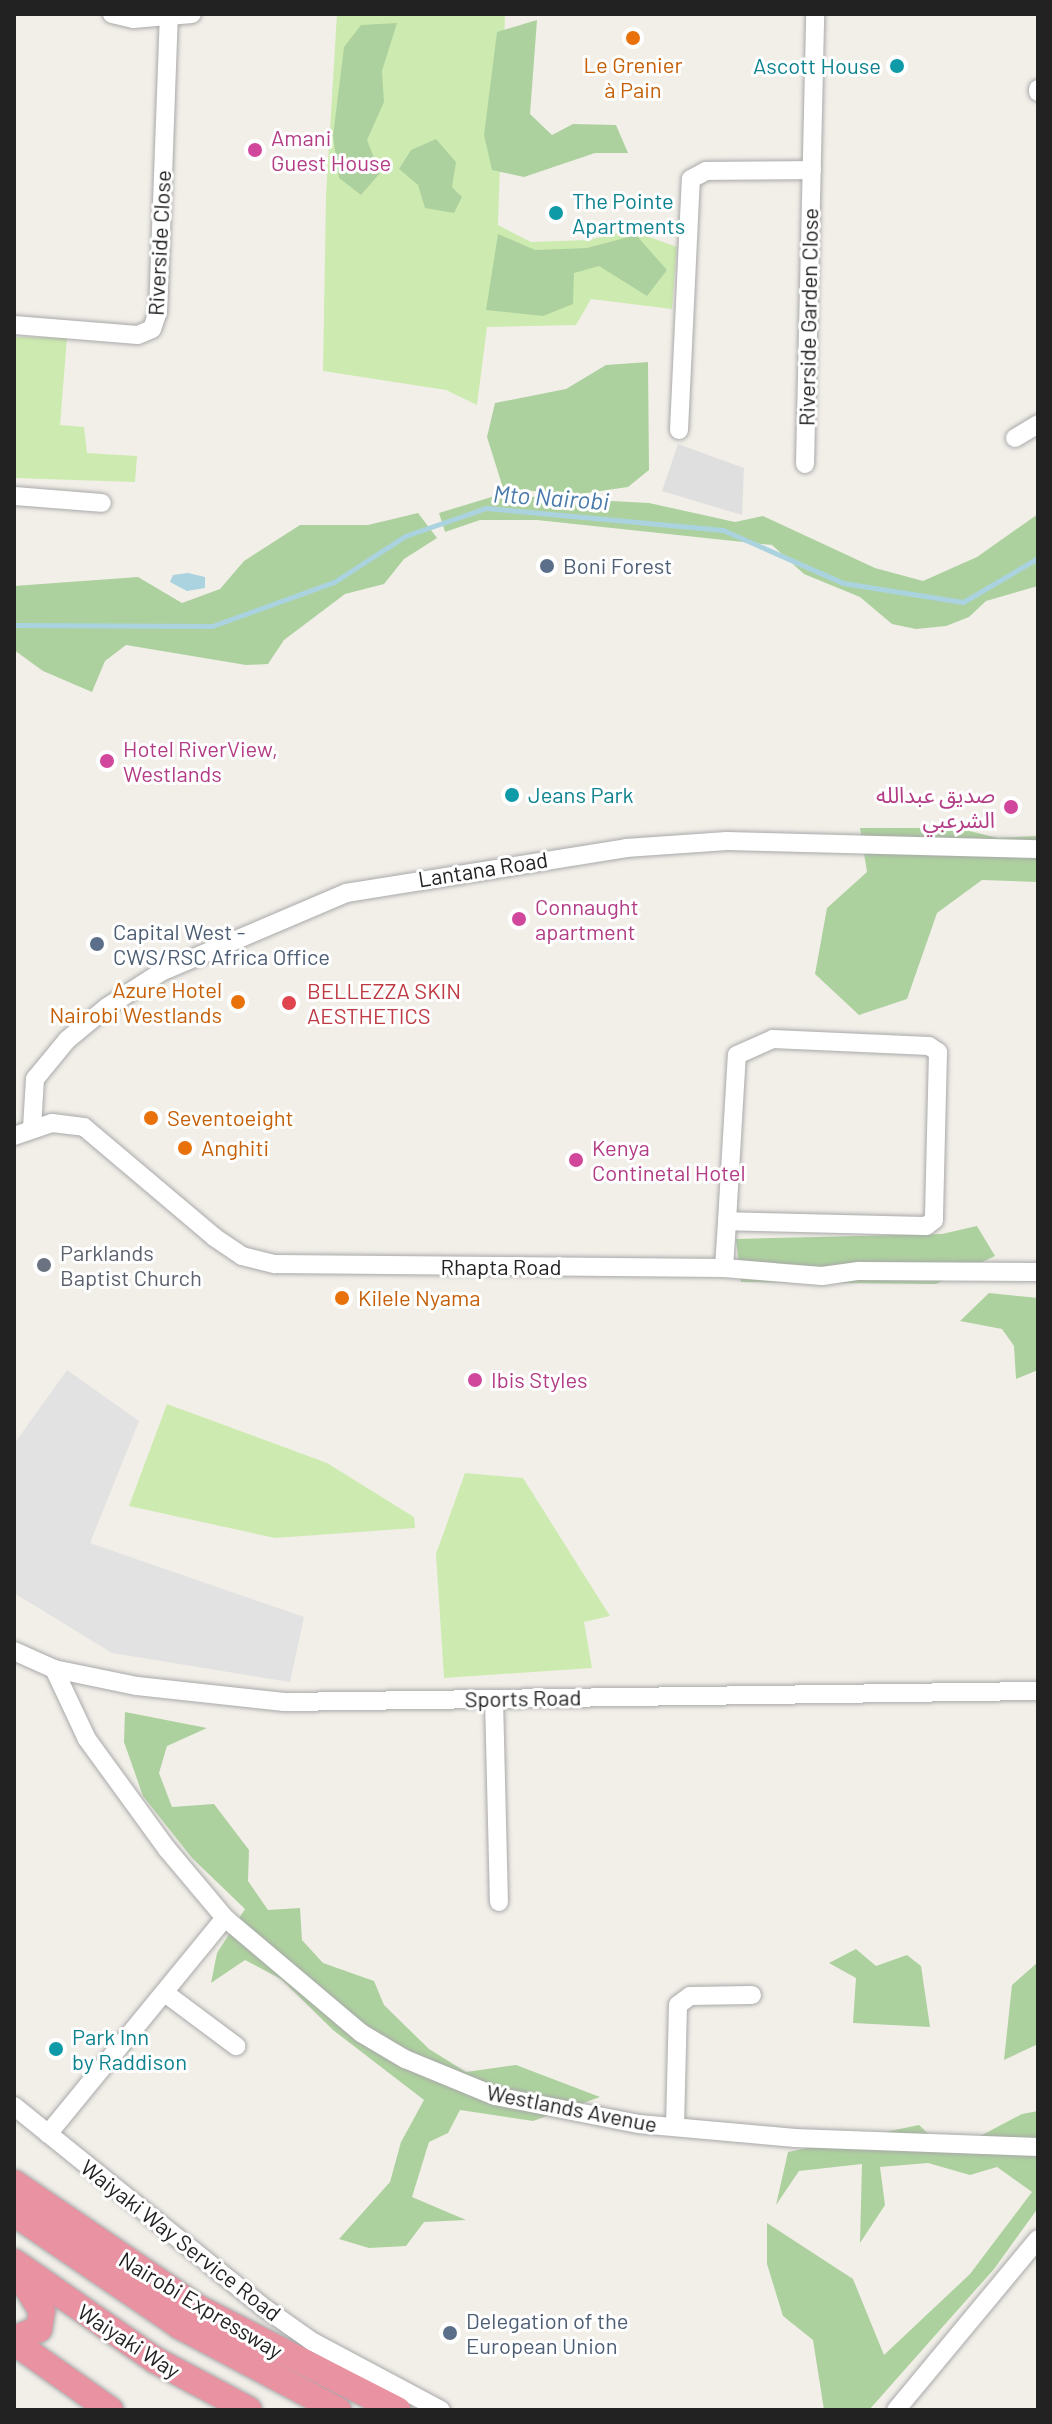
<!DOCTYPE html>
<html>
<head>
<meta charset="utf-8">
<style>
	body { margin:0 }
	#map { position:relative; width:1052px; height:2424px; overflow:hidden; background:#f2efe9; font-family:Barlow,"Noto Sans Arabic",sans-serif }
	div>[style] { position:absolute }
	[style*='--x'] { left:calc(var(--x)*1px); top:calc(var(--y)*1px); width:calc(var(--w)*1px); rotate:calc(var(--a)*1deg) }
	.residential>* { inset:0; background:#e0dfdf }
	.grass>* { inset:0; background:#cdebb0 }
	.forest>* { inset:0; background:#add19e }
	.parking>* { inset:0; background:#e2e2e2 }
	.water>* { inset:0; background:#aad3df }
	.stream>* { height:5px; margin:-2.5px; padding:0 2.5px; transform-origin:2.5px; border-radius:2.5px; background:#aad3df }
	.roads { filter:drop-shadow(0 0 2px #a9a9a9) drop-shadow(0 0 2px #a9a9a9) }
	.minor>* { height:18px; margin:-9px; padding:0 9px; transform-origin:9px; border-radius:9px; background:#fff }
	.highway>* { height:26px; margin:-13px; padding:0 13px; transform-origin:13px; border-radius:13px; background:#e892a2 }
	.dots>* { width:22px; height:22px; translate:-50% -50%; box-sizing:border-box; border:4px solid #fff; border-radius:50% }
	span { translate:-50% -50%; white-space:nowrap; text-align:center; line-height:1.15; -webkit-text-stroke:6px #fff; paint-order:stroke }
	.food-label { font-size:22px; color:#c56008 }
	.right { translate:-100% -50%; text-align:right }
	.left { translate:0 -50%; text-align:left }
	.culture-label { font-size:22px; color:#0d838f }
	.hotel-label { font-size:22px; color:#b23c85 }
	.street-label { font-size:22px; color:#222 }
	.service-label { font-size:22px; color:#4e5e75 }
	.health-label { font-size:22px; color:#be3a42 }
	.worship-label { font-size:22px; color:#5b616d }
	.water-label { font-size:24px; color:#4a7aab; font-style:italic }
	.frame { position:absolute; inset:0; border:16px solid #222; pointer-events:none }
</style>
</head>
<body>
<div id="map">
	<div class="residential">
		<i style="clip-path:polygon(678px 444px,744px 468px,742px 515px,662px 491px)"></i>
	</div>
	<div class="grass">
		<i style="clip-path:polygon(337px 14px,505px 14px,498px 225px,531px 242px,588px 240px,630px 230px,677px 247px,672px 309px,591px 299px,576px 325px,487px 327px,477px 405px,446px 390px,323px 371px,326px 195px)"></i>
		<i style="clip-path:polygon(14px 337px,67px 338px,60px 425px,84px 427px,87px 453px,137px 456px,135px 482px,14px 478px)"></i>
		<i style="clip-path:polygon(167px 1404px,327px 1463px,414px 1517px,415px 1528px,275px 1538px,129px 1506px)"></i>
		<i style="clip-path:polygon(465px 1473px,523px 1478px,610px 1616px,584px 1622px,592px 1668px,444px 1678px,436px 1554px)"></i>
	</div>
	<div class="forest">
		<i style="clip-path:polygon(537px 20px,530px 114px,552px 135px,573px 124px,616px 125px,628px 153px,595px 153px,524px 177px,492px 170px,484px 135px,497px 32px)"></i>
		<i style="clip-path:polygon(397px 23px,382px 71px,384px 102px,367px 140px,380px 173px,361px 195px,339px 178px,333px 136px,344px 47px,361px 25px)"></i>
		<i style="clip-path:polygon(436px 139px,456px 162px,452px 187px,462px 197px,454px 213px,425px 208px,418px 185px,399px 169px,411px 150px)"></i>
		<i style="clip-path:polygon(498px 234px,535px 250px,587px 248px,636px 235px,667px 270px,647px 296px,599px 266px,574px 273px,573px 304px,543px 316px,486px 310px)"></i>
		<i style="clip-path:polygon(648px 362px,649px 470px,628px 487px,573px 495px,503px 488px,487px 437px,495px 403px,566px 389px,606px 365px)"></i>
		<i style="clip-path:polygon(498px 495px,649px 503px,735px 522px,763px 516px,875px 568px,923px 581px,977px 557px,1038px 514px,1038px 586px,986px 601px,969px 617px,946px 626px,916px 629px,892px 624px,860px 597px,804px 574px,772px 545px,537px 520px,480px 520px,445px 532px,439px 513px)"></i>
		<i style="clip-path:polygon(418px 513px,437px 538px,404px 559px,384px 584px,345px 594px,284px 640px,268px 664px,246px 665px,126px 645px,105px 661px,92px 692px,43px 671px,14px 650px,14px 586px,138px 577px,182px 603px,220px 589px,244px 561px,300px 525px,368px 525px)"></i>
		<i style="clip-path:polygon(860px 828px,957px 828px,998px 838px,1038px 836px,1038px 882px,982px 880px,937px 913px,907px 999px,859px 1015px,815px 974px,827px 908px,867px 872px)"></i>
		<i style="clip-path:polygon(977px 1226px,995px 1256px,936px 1284px,741px 1282px,736px 1239px,942px 1234px)"></i>
		<i style="clip-path:polygon(989px 1293px,1038px 1298px,1038px 1370px,1016px 1379px,1014px 1346px,1002px 1329px,960px 1321px)"></i>
		<i style="clip-path:polygon(125px 1712px,207px 1728px,167px 1746px,159px 1773px,172px 1807px,214px 1804px,249px 1850px,248px 1881px,268px 1910px,300px 1908px,302px 1940px,323px 1963px,374px 1981px,384px 2005px,429px 2049px,466px 2072px,516px 2065px,600px 2097px,533px 2121px,460px 2110px,448px 2133px,429px 2142px,412px 2197px,466px 2220px,424px 2222px,406px 2246px,369px 2248px,339px 2239px,390px 2182px,401px 2142px,424px 2100px,333px 2030px,281px 1979px,245px 1960px,211px 1983px,217px 1953px,245px 1909px,192px 1858px,143px 1796px,124px 1742px)"></i>
		<i style="clip-path:polygon(856px 1949px,876px 1966px,907px 1955px,921px 1966px,930px 2027px,853px 2023px,856px 1978px,829px 1963px)"></i>
		<i style="clip-path:polygon(1038px 1962px,1038px 2044px,1004px 2060px,1012px 1985px)"></i>
		<i style="clip-path:polygon(1038px 2111px,1038px 2208px,994px 2269px,869px 2410px,824px 2410px,813px 2340px,783px 2316px,767px 2264px,767px 2223px,853px 2279px,884px 2355px,970px 2274px,1032px 2192px,997px 2167px,970px 2175px,928px 2163px,880px 2167px,885px 2205px,860px 2243px,862px 2164px,799px 2171px,776px 2205px,788px 2152px,919px 2125px,948px 2153px,1022px 2114px)"></i>
	</div>
	<div class="parking">
		<i style="clip-path:polygon(67px 1370px,139px 1421px,90px 1543px,304px 1617px,290px 1682px,112px 1653px,14px 1593px,14px 1444px)"></i>
	</div>
	<div class="water">
		<i style="clip-path:polygon(188px 573px,205px 577px,205px 588px,187px 591px,170px 582px,173px 575px)"></i>
	</div>
	<div class="stream">
		<i style="--x:14;--y:625;--w:198;--a:0.3"></i>
		<i style="--x:212;--y:626;--w:130;--a:-19.8"></i>
		<i style="--x:334;--y:582;--w:85;--a:-32.9"></i>
		<i style="--x:405;--y:536;--w:86;--a:-19.1"></i>
		<i style="--x:486;--y:508;--w:238;--a:5.3"></i>
		<i style="--x:723;--y:530;--w:131;--a:23.8"></i>
		<i style="--x:843;--y:583;--w:121;--a:9"></i>
		<i style="--x:963;--y:602;--w:87;--a:-30.4"></i>
	</div>
	<div class="roads">
		<div class="minor">
			<i style="--x:112;--y:14;--w:22;--a:13"></i>
			<i style="--x:133;--y:19;--w:59;--a:-4.8"></i>
			<i style="--x:1038;--y:89;--w:3;--a:90"></i>
			<i style="--x:14;--y:325;--w:124;--a:4.6"></i>
			<i style="--x:138;--y:335;--w:15;--a:-23"></i>
			<i style="--x:152;--y:329;--w:18;--a:-71"></i>
			<i style="--x:158;--y:312;--w:296;--a:-87.9"></i>
			<i style="--x:679;--y:430;--w:251;--a:-87.3"></i>
			<i style="--x:691;--y:179;--w:17;--a:-28"></i>
			<i style="--x:706;--y:171;--w:106;--a:-0.5"></i>
			<i style="--x:1015;--y:438;--w:27;--a:-31"></i>
			<i style="--x:805;--y:464;--w:450;--a:-88.7"></i>
			<i style="--x:14;--y:496;--w:88;--a:4.5"></i>
			<i style="--x:32;--y:1128;--w:49;--a:-86.5"></i>
			<i style="--x:35;--y:1079;--w:50;--a:-50.6"></i>
			<i style="--x:67;--y:1040;--w:52;--a:-39.5"></i>
			<i style="--x:107;--y:1007;--w:64;--a:-32.9"></i>
			<i style="--x:161;--y:972;--w:201;--a:-23.1"></i>
			<i style="--x:346;--y:893;--w:284;--a:-9.1"></i>
			<i style="--x:626;--y:848;--w:101;--a:-4"></i>
			<i style="--x:727;--y:841;--w:311;--a:1.5"></i>
			<i style="--x:14;--y:1136;--w:40;--a:-18.9"></i>
			<i style="--x:52;--y:1123;--w:32;--a:7"></i>
			<i style="--x:84;--y:1127;--w:170;--a:40.2"></i>
			<i style="--x:214;--y:1237;--w:34;--a:34"></i>
			<i style="--x:242;--y:1256;--w:34;--a:14"></i>
			<i style="--x:275;--y:1264;--w:449;--a:0.5"></i>
			<i style="--x:724;--y:1268;--w:98;--a:4.7"></i>
			<i style="--x:822;--y:1276;--w:37;--a:-8"></i>
			<i style="--x:859;--y:1271;--w:179;--a:0.3"></i>
			<i style="--x:724;--y:1268;--w:47;--a:-86.3"></i>
			<i style="--x:727;--y:1221;--w:166;--a:-86.6"></i>
			<i style="--x:737;--y:1055;--w:39;--a:-24"></i>
			<i style="--x:773;--y:1039;--w:156;--a:2.6"></i>
			<i style="--x:929;--y:1046;--w:11;--a:34"></i>
			<i style="--x:938;--y:1052;--w:168;--a:91.4"></i>
			<i style="--x:934;--y:1220;--w:10;--a:143"></i>
			<i style="--x:926;--y:1226;--w:199;--a:-178.6"></i>
			<i style="--x:14;--y:1651;--w:44;--a:24.2"></i>
			<i style="--x:54;--y:1669;--w:85;--a:11.6"></i>
			<i style="--x:137;--y:1686;--w:148;--a:6.2"></i>
			<i style="--x:284;--y:1702;--w:754;--a:-0.84"></i>
			<i style="--x:54;--y:1669;--w:77;--a:64.8"></i>
			<i style="--x:87;--y:1739;--w:136;--a:54"></i>
			<i style="--x:167;--y:1849;--w:90;--a:50"></i>
			<i style="--x:225;--y:1918;--w:178;--a:40.2"></i>
			<i style="--x:361;--y:2033;--w:51;--a:30.6"></i>
			<i style="--x:405;--y:2059;--w:97;--a:22.3"></i>
			<i style="--x:495;--y:2096;--w:147;--a:11"></i>
			<i style="--x:639;--y:2124;--w:157;--a:5.1"></i>
			<i style="--x:795;--y:2138;--w:243;--a:2.1"></i>
			<i style="--x:494;--y:1699;--w:203;--a:88.6"></i>
			<i style="--x:165;--y:1993;--w:89;--a:36.7"></i>
			<i style="--x:14;--y:2106;--w:324;--a:38.9"></i>
			<i style="--x:266;--y:2309;--w:57;--a:35.1"></i>
			<i style="--x:313;--y:2342;--w:145;--a:28"></i>
			<i style="--x:675;--y:2127;--w:122;--a:-88.6"></i>
			<i style="--x:678;--y:2005;--w:15;--a:-37"></i>
			<i style="--x:690;--y:1996;--w:62;--a:-0.9"></i>
			<i style="--x:48;--y:2134;--w:279;--a:-50.7"></i>
			<i style="--x:896;--y:2410;--w:222;--a:-50.3"></i>
		</div>
		<div class="highway">
			<i style="--x:14;--y:2183;--w:222;--a:34.2"></i>
			<i style="--x:198;--y:2308;--w:224;--a:27.1"></i>
			<i style="--x:14;--y:2213;--w:201;--a:34.2"></i>
			<i style="--x:180;--y:2326;--w:179;--a:28"></i>
			<i style="--x:14;--y:2262;--w:172;--a:34.8"></i>
			<i style="--x:155;--y:2360;--w:106;--a:28"></i>
			<i style="--x:14;--y:2339;--w:27;--a:-22"></i>
			<i style="--x:39;--y:2329;--w:18;--a:-81"></i>
			<i style="--x:42;--y:2311;--w:43;--a:-122.6"></i>
			<i style="--x:14;--y:2342;--w:118;--a:35.3"></i>
		</div>
	</div>
	<div class="dots">
		<i style="left:633px;top:38px;background:#e8710a"></i>
		<i style="left:897px;top:66px;background:#0f9aa8"></i>
		<i style="left:255px;top:150px;background:#d1479c"></i>
		<i style="left:556px;top:213px;background:#0f9aa8"></i>
		<i style="left:547px;top:566px;background:#5c6f8a"></i>
		<i style="left:107px;top:761px;background:#d1479c"></i>
		<i style="left:512px;top:795px;background:#0f9aa8"></i>
		<i style="left:1011px;top:807px;background:#d1479c"></i>
		<i style="left:519px;top:919px;background:#d1479c"></i>
		<i style="left:97px;top:944px;background:#5c6f8a"></i>
		<i style="left:238px;top:1002px;background:#e8710a"></i>
		<i style="left:289px;top:1003px;background:#e0444e"></i>
		<i style="left:151px;top:1118px;background:#e8710a"></i>
		<i style="left:185px;top:1148px;background:#e8710a"></i>
		<i style="left:576px;top:1160px;background:#d1479c"></i>
		<i style="left:44px;top:1265px;background:#6b7280"></i>
		<i style="left:342px;top:1298px;background:#e8710a"></i>
		<i style="left:475px;top:1380px;background:#d1479c"></i>
		<i style="left:56px;top:2049px;background:#0f9aa8"></i>
		<i style="left:450px;top:2333px;background:#5c6f8a"></i>
	</div>
	<div class="food-label">
		<span style="left:633px;top:77px">Le Grenier<br>à Pain</span>
		<span class="right" style="left:222px;top:1002px">Azure Hotel<br>Nairobi Westlands</span>
		<span class="left" style="left:167px;top:1118px">Seventoeight</span>
		<span class="left" style="left:201px;top:1148px">Anghiti</span>
		<span class="left" style="left:358px;top:1298px">Kilele Nyama</span>
	</div>
	<div class="culture-label">
		<span class="right" style="left:881px;top:66px">Ascott House</span>
		<span class="left" style="left:572px;top:213px">The Pointe<br>Apartments</span>
		<span class="left" style="left:528px;top:795px">Jeans Park</span>
		<span class="left" style="left:72px;top:2049px">Park Inn<br>by Raddison</span>
	</div>
	<div class="hotel-label">
		<span class="left" style="left:271px;top:150px">Amani<br>Guest House</span>
		<span class="left" style="left:123px;top:761px">Hotel RiverView,<br>Westlands</span>
		<span class="right" style="left:995px;top:807px">صديق عبدالله<br>الشرعبي</span>
		<span class="left" style="left:535px;top:919px">Connaught<br>apartment</span>
		<span class="left" style="left:592px;top:1160px">Kenya<br>Continetal Hotel</span>
		<span class="left" style="left:491px;top:1380px">Ibis Styles</span>
	</div>
	<div class="street-label">
		<span style="left:159px;top:243px;rotate:-87deg">Riverside Close</span>
		<span style="left:808px;top:317px;rotate:-89deg">Riverside Garden Close</span>
		<span style="left:483px;top:869px;rotate:-9deg">Lantana Road</span>
		<span style="left:501px;top:1267px">Rhapta Road</span>
		<span style="left:523px;top:1698px;rotate:-1deg">Sports Road</span>
		<span style="left:572px;top:2108px;rotate:11deg">Westlands Avenue</span>
		<span style="left:181px;top:2240px;rotate:38deg">Waiyaki Way Service Road</span>
		<span style="left:201px;top:2305px;rotate:31deg">Nairobi Expressway</span>
		<span style="left:129px;top:2341px;rotate:33deg">Waiyaki Way</span>
	</div>
	<div class="service-label">
		<span class="left" style="left:563px;top:566px">Boni Forest</span>
		<span class="left" style="left:113px;top:944px">Capital West -<br>CWS/RSC Africa Office</span>
		<span class="left" style="left:466px;top:2333px">Delegation of the<br>European Union</span>
	</div>
	<div class="health-label">
		<span class="left" style="left:307px;top:1003px">BELLEZZA SKIN<br>AESTHETICS</span>
	</div>
	<div class="worship-label">
		<span class="left" style="left:60px;top:1265px">Parklands<br>Baptist Church</span>
	</div>
	<div class="water-label">
		<span style="left:551px;top:497px;rotate:4deg">Mto Nairobi</span>
	</div>
	<div class="frame"></div>
</div>
</body>
</html>
